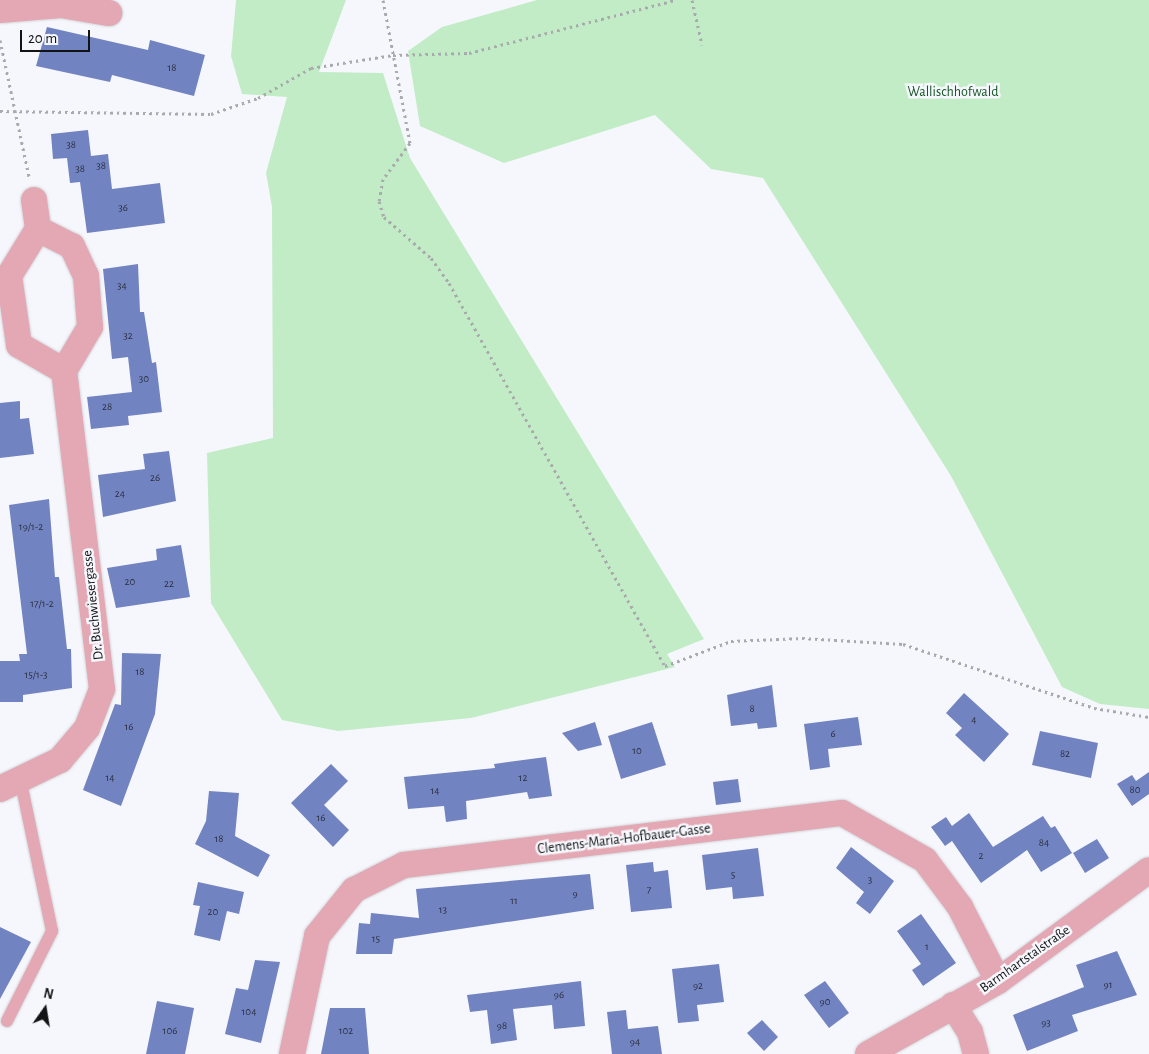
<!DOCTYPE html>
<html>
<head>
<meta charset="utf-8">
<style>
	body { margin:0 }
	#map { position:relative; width:1149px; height:1054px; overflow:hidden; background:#f6f7fc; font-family:"Alegreya Sans",sans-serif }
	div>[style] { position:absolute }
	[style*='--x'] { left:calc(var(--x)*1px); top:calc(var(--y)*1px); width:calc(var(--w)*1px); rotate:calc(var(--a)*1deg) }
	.green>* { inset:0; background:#c1ecc6 }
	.building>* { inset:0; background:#7283c1 }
	.path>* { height:3px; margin-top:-1.5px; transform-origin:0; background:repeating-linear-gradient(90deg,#a9aaad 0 2.5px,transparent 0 6.5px) }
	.roads { filter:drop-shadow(0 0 1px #d2d3d7) drop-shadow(0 0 1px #d2d3d7) }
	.lane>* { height:12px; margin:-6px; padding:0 6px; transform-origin:6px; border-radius:6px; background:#e3a8b3 }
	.street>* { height:26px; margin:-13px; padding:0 13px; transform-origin:13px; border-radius:13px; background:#e3a8b3 }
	span { translate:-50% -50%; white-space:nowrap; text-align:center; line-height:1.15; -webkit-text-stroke:5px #f6f7fc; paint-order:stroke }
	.number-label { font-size:11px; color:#2a2f3f }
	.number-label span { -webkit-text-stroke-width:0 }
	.park-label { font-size:14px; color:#145626 }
	.street-label { font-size:14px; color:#121314 }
	.north { position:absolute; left:20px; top:984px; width:50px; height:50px; -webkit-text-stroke:4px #f6f7fc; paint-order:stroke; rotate:13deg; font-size:14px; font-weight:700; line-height:20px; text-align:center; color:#121314 }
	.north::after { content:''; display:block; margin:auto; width:18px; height:22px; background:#121314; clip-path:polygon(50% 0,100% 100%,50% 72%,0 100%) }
	.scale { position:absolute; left:20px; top:30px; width:70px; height:22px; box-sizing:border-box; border:2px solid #121314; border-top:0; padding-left:6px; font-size:15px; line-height:18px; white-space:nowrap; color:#121314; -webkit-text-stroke:4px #f6f7fc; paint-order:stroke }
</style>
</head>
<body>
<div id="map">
	<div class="green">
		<i style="clip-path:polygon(236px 0,346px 0,319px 72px,383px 73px,410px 158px,704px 639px,667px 654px,675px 667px,471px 718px,338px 731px,282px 720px,211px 603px,207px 453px,273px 438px,272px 207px,266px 173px,287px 97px,242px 94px,231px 56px)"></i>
		<i style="clip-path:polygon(537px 0,1149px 0,1149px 709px,1100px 704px,1062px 687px,951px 476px,763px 178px,711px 169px,655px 115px,504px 163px,420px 126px,408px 51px,442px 27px)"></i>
	</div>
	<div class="building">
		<i style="clip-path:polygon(47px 27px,148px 50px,150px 40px,205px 55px,194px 96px,112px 75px,110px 82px,36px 66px)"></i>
		<i style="clip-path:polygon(88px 130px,91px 156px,108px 154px,112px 189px,160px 183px,165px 223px,87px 233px,80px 182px,70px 183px,67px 158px,53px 159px,51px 134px)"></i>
		<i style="clip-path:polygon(138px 264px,140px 312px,144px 312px,152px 363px,156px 362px,162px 412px,128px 416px,129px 425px,91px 429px,87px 397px,132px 392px,128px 357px,112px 359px,103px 269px)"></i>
		<i style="clip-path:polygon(20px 401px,20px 419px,29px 418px,34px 454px,0 458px,0 403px)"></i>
		<i style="clip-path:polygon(169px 451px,176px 501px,103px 517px,98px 475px,145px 469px,143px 454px)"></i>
		<i style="clip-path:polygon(49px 499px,55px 577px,59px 577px,67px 649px,71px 649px,72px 688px,23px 695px,23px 702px,0 702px,0 661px,20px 661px,19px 654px,27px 654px,9px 505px)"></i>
		<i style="clip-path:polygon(181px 545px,190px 597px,116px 608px,107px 568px,157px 560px,156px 549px)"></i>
		<i style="clip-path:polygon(122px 653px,161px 654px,155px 714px,121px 806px,83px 790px,115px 704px,121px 705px)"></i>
		<i style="clip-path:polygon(772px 685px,777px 727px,758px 729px,757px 723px,731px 726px,727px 695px)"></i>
		<i style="clip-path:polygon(964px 693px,1009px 734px,984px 762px,955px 735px,962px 728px,946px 713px)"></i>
		<i style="clip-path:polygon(858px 717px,862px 745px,828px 749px,830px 767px,810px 770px,804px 724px)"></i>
		<i style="clip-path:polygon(595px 722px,602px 745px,578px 751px,562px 733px)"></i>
		<i style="clip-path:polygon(652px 722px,666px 765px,621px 779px,608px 736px)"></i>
		<i style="clip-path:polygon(1040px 731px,1098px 743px,1091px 778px,1032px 765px)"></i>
		<i style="clip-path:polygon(546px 757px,552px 796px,529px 799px,527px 792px,466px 801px,467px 819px,446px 822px,444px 806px,408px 809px,404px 777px,495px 768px,494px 764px)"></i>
		<i style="clip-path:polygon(331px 764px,348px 781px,324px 805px,349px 830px,333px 847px,291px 803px)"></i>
		<i style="clip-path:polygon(1149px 772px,1149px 794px,1132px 806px,1117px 784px,1132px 775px,1136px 781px)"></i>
		<i style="clip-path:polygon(738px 779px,741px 802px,716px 805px,713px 782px)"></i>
		<i style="clip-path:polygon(209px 791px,239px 793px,235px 836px,270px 855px,258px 877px,195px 844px,206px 821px)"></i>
		<i style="clip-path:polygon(969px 813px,993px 847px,1043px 816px,1051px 828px,1055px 826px,1072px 853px,1041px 872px,1027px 850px,981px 883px,952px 841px,945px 846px,931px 827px,946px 817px,952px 826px)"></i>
		<i style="clip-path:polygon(1097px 839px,1109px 858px,1085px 873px,1073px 853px)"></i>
		<i style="clip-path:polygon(851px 847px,894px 881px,870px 914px,856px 903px,864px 892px,836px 868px)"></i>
		<i style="clip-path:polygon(758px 848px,764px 896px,733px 899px,732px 887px,706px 890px,702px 855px)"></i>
		<i style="clip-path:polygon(653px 862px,654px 872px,668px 870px,672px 908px,631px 912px,626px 865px)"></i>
		<i style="clip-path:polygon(590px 874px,594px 909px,394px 939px,392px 954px,356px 954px,359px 923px,370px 924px,371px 913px,419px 918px,416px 889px)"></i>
		<i style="clip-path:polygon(198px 882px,244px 892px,239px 914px,227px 911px,220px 941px,194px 935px,200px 906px,193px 905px)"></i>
		<i style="clip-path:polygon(921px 914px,956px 963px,923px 986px,912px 970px,921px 964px,897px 931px)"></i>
		<i style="clip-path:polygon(0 927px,31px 942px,0 999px)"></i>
		<i style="clip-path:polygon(1117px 951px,1137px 995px,1072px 1015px,1078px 1031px,1027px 1051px,1013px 1015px,1084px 987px,1076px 965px)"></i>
		<i style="clip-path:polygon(255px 960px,280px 962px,261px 1043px,225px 1034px,236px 988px,248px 990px)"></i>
		<i style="clip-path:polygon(719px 964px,724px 1002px,697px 1005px,699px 1021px,678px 1023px,672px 969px)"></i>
		<i style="clip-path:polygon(581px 981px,585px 1026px,554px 1029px,552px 1005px,513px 1009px,517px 1040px,491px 1044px,487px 1010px,470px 1012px,467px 995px)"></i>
		<i style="clip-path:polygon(825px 981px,849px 1013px,829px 1028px,804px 995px)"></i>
		<i style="clip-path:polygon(157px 1001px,194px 1008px,185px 1054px,146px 1054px)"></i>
		<i style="clip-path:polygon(330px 1008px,365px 1008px,369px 1054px,321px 1054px)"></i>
		<i style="clip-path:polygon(626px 1010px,628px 1029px,658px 1026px,662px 1054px,612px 1054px,607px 1012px)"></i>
		<i style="clip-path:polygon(762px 1020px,778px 1037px,764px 1051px,747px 1033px)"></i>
	</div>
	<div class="path">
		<i style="--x:383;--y:0;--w:146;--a:79.3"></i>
		<i style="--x:410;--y:143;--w:45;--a:126.9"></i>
		<i style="--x:383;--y:179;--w:22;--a:100"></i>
		<i style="--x:379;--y:201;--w:17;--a:73"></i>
		<i style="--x:384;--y:217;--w:62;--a:41.1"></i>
		<i style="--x:431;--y:258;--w:31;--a:54"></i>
		<i style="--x:449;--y:283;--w:440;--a:60.6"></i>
		<i style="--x:665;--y:666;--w:71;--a:-20.7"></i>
		<i style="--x:731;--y:641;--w:71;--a:-2.4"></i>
		<i style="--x:802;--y:638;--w:101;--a:3.4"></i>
		<i style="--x:903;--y:644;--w:201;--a:18.5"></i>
		<i style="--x:1094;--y:708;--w:56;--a:9.3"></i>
		<i style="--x:692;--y:0;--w:46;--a:77.5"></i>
		<i style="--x:0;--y:40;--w:140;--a:78"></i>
		<i style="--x:0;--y:111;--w:211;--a:0.8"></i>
		<i style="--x:211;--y:114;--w:50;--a:-18.8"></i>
		<i style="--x:258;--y:98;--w:61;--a:-29.5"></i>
		<i style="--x:311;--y:68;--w:83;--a:-9"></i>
		<i style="--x:393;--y:55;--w:76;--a:-1.5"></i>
		<i style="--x:469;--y:53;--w:214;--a:-14.4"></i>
	</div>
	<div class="roads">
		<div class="lane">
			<i style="--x:7;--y:1021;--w:101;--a:-63.4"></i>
			<i style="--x:52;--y:931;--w:152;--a:-101.8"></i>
		</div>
		<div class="street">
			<i style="--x:0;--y:10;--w:61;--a:-4.7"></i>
			<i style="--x:61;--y:5;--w:49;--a:9.5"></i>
			<i style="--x:34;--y:200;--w:29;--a:82"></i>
			<i style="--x:38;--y:229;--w:38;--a:27"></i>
			<i style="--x:72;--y:246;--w:33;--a:65"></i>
			<i style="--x:86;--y:276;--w:51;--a:85.5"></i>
			<i style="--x:90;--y:327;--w:51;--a:120.6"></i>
			<i style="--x:64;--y:371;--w:52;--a:-150"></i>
			<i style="--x:19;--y:345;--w:70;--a:-98.2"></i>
			<i style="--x:9;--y:276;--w:55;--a:-58.3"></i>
			<i style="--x:0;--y:789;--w:67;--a:-25.8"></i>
			<i style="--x:60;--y:760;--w:42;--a:-49.8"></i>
			<i style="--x:87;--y:728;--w:42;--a:-69"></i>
			<i style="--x:102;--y:689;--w:320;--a:-96.8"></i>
			<i style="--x:953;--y:1005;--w:32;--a:58"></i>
			<i style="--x:970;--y:1032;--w:23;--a:75"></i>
			<i style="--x:292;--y:1054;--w:121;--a:-78"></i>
			<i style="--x:317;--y:936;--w:59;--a:-51.2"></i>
			<i style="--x:354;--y:890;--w:56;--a:-26.6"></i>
			<i style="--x:404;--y:865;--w:441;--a:-6.8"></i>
			<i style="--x:842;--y:813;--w:95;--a:29.5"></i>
			<i style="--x:925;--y:860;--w:59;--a:53.3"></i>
			<i style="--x:960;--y:907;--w:83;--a:62.8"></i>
			<i style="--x:868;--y:1054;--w:149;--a:-29.3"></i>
			<i style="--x:998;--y:981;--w:187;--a:-36.3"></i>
		</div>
	</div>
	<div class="number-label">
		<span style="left:172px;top:68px">18</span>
		<span style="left:71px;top:145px">38</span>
		<span style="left:101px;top:166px">38</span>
		<span style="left:80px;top:169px">38</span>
		<span style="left:123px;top:208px">36</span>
		<span style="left:122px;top:286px">34</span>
		<span style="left:128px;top:336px">32</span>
		<span style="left:144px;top:379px">30</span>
		<span style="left:107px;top:407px">28</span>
		<span style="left:155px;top:478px">26</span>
		<span style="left:120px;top:494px">24</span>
		<span style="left:31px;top:527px">19/1-2</span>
		<span style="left:130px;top:582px">20</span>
		<span style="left:169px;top:584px">22</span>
		<span style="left:42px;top:604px">17/1-2</span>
		<span style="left:140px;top:672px">18</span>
		<span style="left:36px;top:675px">15/1-3</span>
		<span style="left:752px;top:709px">8</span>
		<span style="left:974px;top:720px">4</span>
		<span style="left:129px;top:727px">16</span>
		<span style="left:833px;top:734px">6</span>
		<span style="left:637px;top:751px">10</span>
		<span style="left:1065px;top:754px">82</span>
		<span style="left:110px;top:778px">14</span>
		<span style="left:523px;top:778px">12</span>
		<span style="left:1135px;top:790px">80</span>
		<span style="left:435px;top:791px">14</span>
		<span style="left:321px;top:818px">16</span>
		<span style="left:219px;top:839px">18</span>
		<span style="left:1044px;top:843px">84</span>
		<span style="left:981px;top:856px">2</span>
		<span style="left:733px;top:875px">5</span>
		<span style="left:870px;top:880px">3</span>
		<span style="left:649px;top:890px">7</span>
		<span style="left:575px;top:894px">9</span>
		<span style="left:514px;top:901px">11</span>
		<span style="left:443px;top:910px">13</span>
		<span style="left:213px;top:912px">20</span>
		<span style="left:376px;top:939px">15</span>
		<span style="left:927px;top:947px">1</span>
		<span style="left:1108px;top:985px">91</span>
		<span style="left:698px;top:986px">92</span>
		<span style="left:559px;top:995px">96</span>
		<span style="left:825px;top:1002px">90</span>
		<span style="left:249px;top:1012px">104</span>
		<span style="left:1046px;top:1023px">93</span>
		<span style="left:502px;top:1026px">98</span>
		<span style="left:170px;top:1031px">106</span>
		<span style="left:346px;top:1031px">102</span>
		<span style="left:635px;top:1042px">94</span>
	</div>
	<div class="park-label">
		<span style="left:953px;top:92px">Wallischhofwald</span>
	</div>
	<div class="street-label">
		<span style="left:93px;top:605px;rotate:-96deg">Dr. Buchwiesergasse</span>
		<span style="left:624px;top:839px;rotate:-7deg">Clemens-Maria-Hofbauer-Gasse</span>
		<span style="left:1025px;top:959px;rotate:-35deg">Barmhartstalstraße</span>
	</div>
	<div class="north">N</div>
	<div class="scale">20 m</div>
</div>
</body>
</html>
